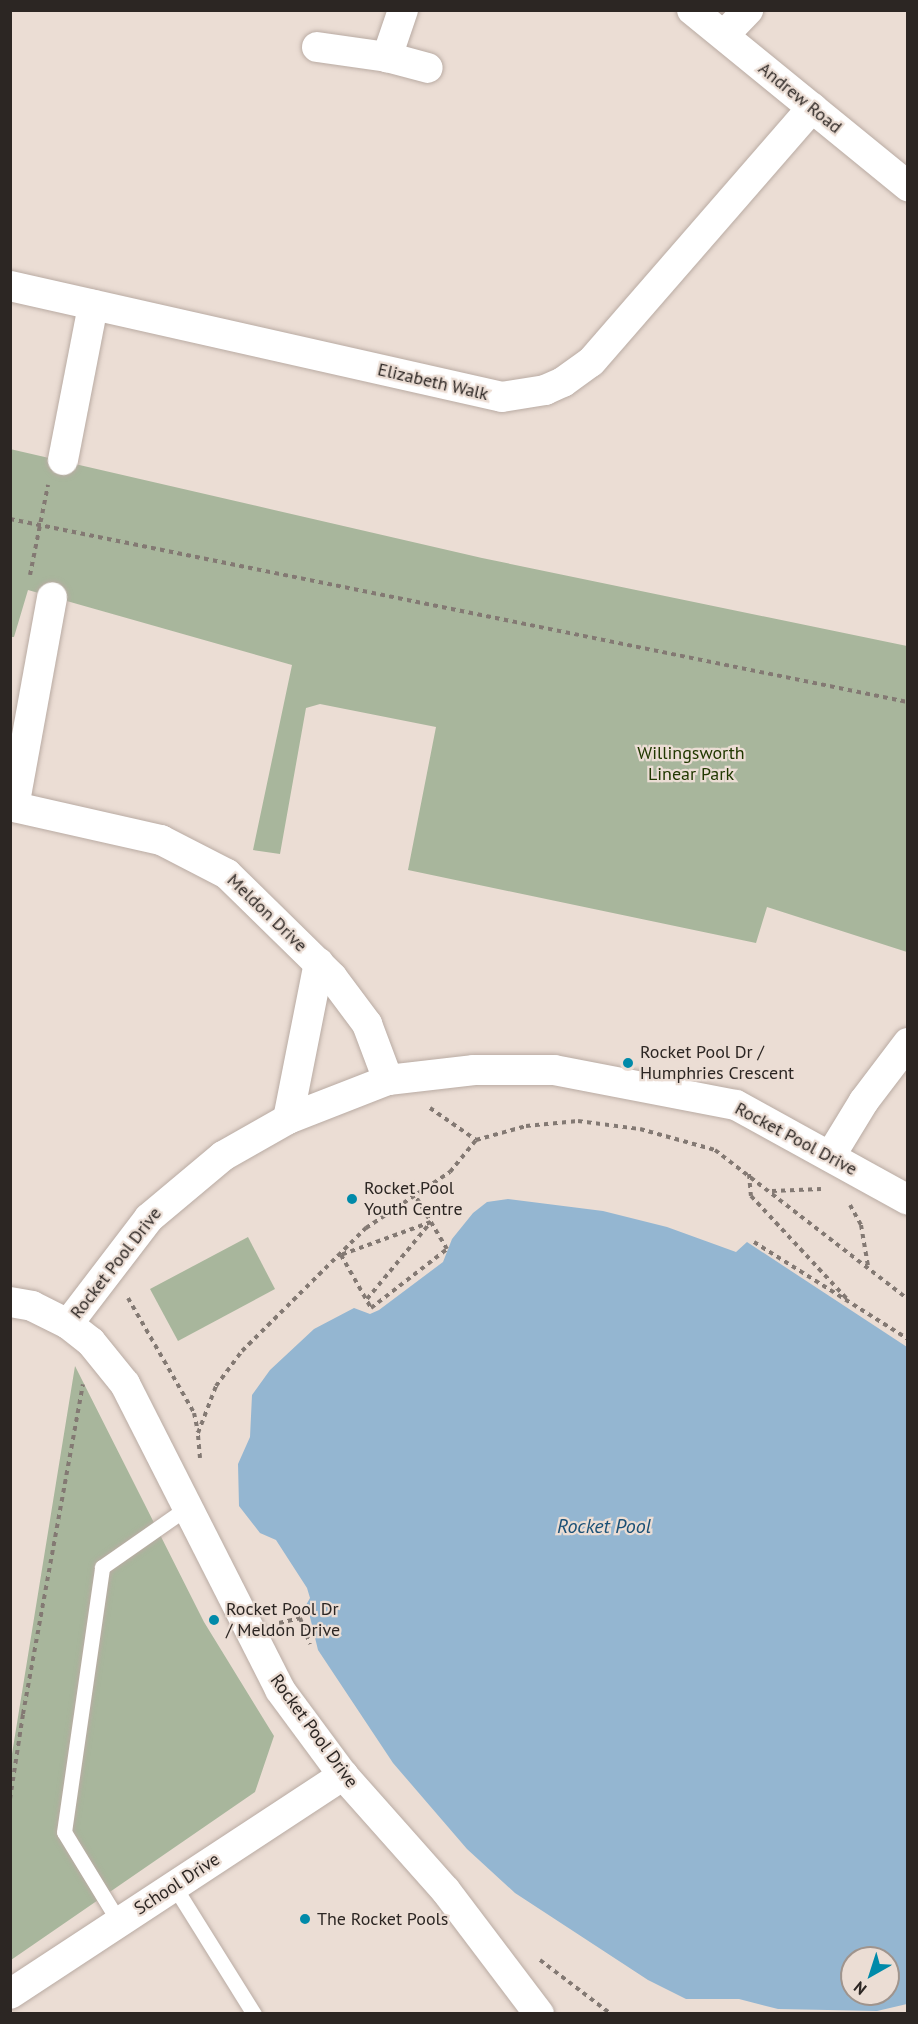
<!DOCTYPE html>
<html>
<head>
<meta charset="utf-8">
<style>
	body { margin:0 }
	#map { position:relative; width:918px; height:2024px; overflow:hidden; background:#ebddd4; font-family:"PT Sans",sans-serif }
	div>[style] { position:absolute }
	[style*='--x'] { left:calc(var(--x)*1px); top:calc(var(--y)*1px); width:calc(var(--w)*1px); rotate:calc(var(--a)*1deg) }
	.green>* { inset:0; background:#a8b69c }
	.water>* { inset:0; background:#94b6d1 }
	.path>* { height:4px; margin-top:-2px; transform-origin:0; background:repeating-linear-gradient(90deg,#837973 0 4.5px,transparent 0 9px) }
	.roads { filter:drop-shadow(0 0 2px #b9aba3) drop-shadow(0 0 2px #b9aba3) }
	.lane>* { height:15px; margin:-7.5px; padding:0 7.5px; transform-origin:7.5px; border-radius:7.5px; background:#fff }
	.street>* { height:30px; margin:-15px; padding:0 15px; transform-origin:15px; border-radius:15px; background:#fff }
	.dots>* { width:16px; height:16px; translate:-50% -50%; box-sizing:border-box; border:3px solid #ebddd4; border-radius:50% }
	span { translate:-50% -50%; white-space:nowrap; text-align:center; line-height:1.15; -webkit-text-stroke:4.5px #ebddd4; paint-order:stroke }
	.street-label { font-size:18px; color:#2c2623 }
	.park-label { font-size:18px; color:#213800 }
	.poi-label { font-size:18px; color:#2c2623 }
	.left { translate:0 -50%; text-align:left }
	.water-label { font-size:20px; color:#1b5177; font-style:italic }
	.frame { position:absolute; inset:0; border:12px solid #2c2623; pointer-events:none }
	.north { position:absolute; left:840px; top:1946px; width:60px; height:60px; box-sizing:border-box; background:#ebddd4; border:2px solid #9f948d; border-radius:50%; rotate:219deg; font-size:16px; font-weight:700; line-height:24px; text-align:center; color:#2c2623 }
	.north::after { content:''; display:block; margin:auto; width:21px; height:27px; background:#008aa9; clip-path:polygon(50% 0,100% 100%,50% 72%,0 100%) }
</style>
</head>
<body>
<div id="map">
	<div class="green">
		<i style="clip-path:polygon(10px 449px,482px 558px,907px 646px,907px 952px,767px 907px,756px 943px,408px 870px,436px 727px,320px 704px,306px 708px,280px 854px,253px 850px,292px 665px,28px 590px,14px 637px,11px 637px)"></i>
		<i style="clip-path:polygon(248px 1237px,275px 1289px,178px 1341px,150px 1289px)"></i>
		<i style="clip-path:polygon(75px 1366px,204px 1622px,274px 1736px,255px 1792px,11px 1960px,11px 1760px)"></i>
	</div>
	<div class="water">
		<i style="clip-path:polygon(evenodd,508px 1199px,603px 1211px,667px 1227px,736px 1252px,747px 1242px,907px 1347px,907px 2004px,877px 2011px,778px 2009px,739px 1999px,686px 1999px,648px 1980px,515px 1893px,467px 1849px,393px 1763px,318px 1650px,309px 1613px,301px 1614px,310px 1598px,307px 1588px,276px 1540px,260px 1533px,239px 1506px,238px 1464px,250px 1437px,252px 1395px,270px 1370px,314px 1329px,354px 1308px,370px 1314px,379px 1310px,443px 1262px,452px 1239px,473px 1213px,487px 1202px,508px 1199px,852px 1958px,888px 1958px,888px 1994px,852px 1994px,852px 1958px)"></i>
	</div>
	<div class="path">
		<i style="--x:10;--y:519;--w:916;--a:11.52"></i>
		<i style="--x:30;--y:575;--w:92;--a:-78.7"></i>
		<i style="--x:430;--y:1108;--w:56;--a:34.8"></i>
		<i style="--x:749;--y:1174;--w:22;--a:85"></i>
		<i style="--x:751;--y:1196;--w:141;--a:47"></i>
		<i style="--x:772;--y:1191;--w:49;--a:-2.3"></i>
		<i style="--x:850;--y:1205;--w:23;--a:61"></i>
		<i style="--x:861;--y:1225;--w:42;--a:80.3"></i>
		<i style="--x:754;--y:1242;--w:182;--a:32.2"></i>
		<i style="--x:128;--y:1298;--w:133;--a:60.1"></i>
		<i style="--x:194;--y:1413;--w:19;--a:78"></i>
		<i style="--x:367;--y:1299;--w:100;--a:-50.3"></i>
		<i style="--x:431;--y:1222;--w:96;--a:159.9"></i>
		<i style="--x:341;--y:1255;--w:61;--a:60.5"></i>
		<i style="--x:371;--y:1308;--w:96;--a:-37.8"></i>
		<i style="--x:447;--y:1249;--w:61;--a:-120.8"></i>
		<i style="--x:200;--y:1458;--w:25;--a:-95"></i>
		<i style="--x:198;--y:1433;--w:50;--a:-69"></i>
		<i style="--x:216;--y:1386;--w:44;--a:-53.4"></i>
		<i style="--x:242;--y:1351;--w:175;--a:-44.8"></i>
		<i style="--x:366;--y:1228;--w:101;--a:-33.7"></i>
		<i style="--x:450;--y:1172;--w:41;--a:-50.9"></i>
		<i style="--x:476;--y:1140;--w:52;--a:-15.6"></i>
		<i style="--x:526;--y:1126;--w:52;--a:-5.5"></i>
		<i style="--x:578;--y:1121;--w:63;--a:7.4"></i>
		<i style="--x:640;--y:1129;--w:78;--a:15.6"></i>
		<i style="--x:715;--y:1150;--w:244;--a:37.7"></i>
		<i style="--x:279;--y:1623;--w:22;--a:-13"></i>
		<i style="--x:300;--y:1618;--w:28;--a:69"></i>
		<i style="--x:10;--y:1799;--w:86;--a:-81.3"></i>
		<i style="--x:23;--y:1714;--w:335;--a:-79.7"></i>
		<i style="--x:540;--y:1960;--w:89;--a:37.3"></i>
	</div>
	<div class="roads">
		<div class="lane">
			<i style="--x:174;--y:1886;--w:151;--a:58"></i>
			<i style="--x:119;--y:1922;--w:105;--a:-121.4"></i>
			<i style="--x:64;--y:1832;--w:268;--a:-81.8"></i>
			<i style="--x:102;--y:1567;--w:105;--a:-34.9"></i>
		</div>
		<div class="street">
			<i style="--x:403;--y:10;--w:50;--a:108.8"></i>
			<i style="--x:387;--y:57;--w:42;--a:15"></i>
			<i style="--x:692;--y:10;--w:279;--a:39.2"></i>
			<i style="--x:724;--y:35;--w:35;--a:-46"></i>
			<i style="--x:317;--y:47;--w:71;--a:8.1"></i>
			<i style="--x:10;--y:286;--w:504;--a:12.71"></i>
			<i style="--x:502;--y:397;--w:44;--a:-9.2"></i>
			<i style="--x:545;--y:390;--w:20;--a:-24"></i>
			<i style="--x:563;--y:382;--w:34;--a:-36"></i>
			<i style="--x:591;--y:362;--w:337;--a:-49"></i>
			<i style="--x:63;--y:460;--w:158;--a:-79"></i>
			<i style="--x:10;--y:806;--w:155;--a:12.7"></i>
			<i style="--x:161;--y:840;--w:74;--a:27.3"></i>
			<i style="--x:227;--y:874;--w:147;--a:44.4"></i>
			<i style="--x:332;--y:977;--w:59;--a:53.3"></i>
			<i style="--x:367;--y:1024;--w:60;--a:69.4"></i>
			<i style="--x:14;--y:807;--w:213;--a:-79.7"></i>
			<i style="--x:288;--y:1119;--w:159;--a:-78.8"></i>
			<i style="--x:831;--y:1155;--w:63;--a:-58.6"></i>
			<i style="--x:864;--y:1101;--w:73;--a:-52.8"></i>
			<i style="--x:10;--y:1302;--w:22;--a:10"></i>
			<i style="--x:32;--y:1306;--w:40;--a:26.6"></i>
			<i style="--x:68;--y:1324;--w:29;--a:38"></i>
			<i style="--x:91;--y:1342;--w:54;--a:51"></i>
			<i style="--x:125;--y:1384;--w:343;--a:63.1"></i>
			<i style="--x:280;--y:1690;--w:106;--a:53.5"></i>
			<i style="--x:343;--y:1775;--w:155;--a:48.4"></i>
			<i style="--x:446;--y:1891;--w:154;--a:52.9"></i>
			<i style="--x:68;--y:1324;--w:133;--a:-52.6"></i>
			<i style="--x:149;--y:1218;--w:97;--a:-40"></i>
			<i style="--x:223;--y:1156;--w:75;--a:-29.6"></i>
			<i style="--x:288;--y:1119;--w:107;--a:-21.3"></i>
			<i style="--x:388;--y:1080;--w:87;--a:-6.6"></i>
			<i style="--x:474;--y:1070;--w:80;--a:0"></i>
			<i style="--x:554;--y:1070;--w:185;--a:10.9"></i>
			<i style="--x:736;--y:1105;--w:196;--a:28.9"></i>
			<i style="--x:10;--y:1994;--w:399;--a:-33.3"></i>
		</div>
	</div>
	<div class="dots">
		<i style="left:628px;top:1063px;background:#008aa9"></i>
		<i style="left:352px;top:1199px;background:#008aa9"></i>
		<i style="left:214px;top:1620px;background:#008aa9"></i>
		<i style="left:305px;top:1919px;background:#008aa9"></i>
	</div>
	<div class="street-label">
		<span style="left:800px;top:98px;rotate:39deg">Andrew Road</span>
		<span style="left:433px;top:382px;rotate:13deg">Elizabeth Walk</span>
		<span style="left:267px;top:913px;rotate:44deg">Meldon Drive</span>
		<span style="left:796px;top:1139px;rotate:28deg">Rocket Pool Drive</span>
		<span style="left:116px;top:1263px;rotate:-52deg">Rocket Pool Drive</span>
		<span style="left:314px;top:1731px;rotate:54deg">Rocket Pool Drive</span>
		<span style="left:177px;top:1884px;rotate:-33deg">School Drive</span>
	</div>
	<div class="park-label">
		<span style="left:691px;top:764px">Willingsworth<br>Linear Park</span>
	</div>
	<div class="poi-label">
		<span class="left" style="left:640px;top:1063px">Rocket Pool Dr /<br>Humphries Crescent</span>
		<span class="left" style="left:364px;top:1199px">Rocket Pool<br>Youth Centre</span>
		<span class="left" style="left:226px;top:1620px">Rocket Pool Dr<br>/ Meldon Drive</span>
		<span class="left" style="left:317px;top:1919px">The Rocket Pools</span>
	</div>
	<div class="water-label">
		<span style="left:604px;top:1526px">Rocket Pool</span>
	</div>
	<div class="frame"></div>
	<div class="north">N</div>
</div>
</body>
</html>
